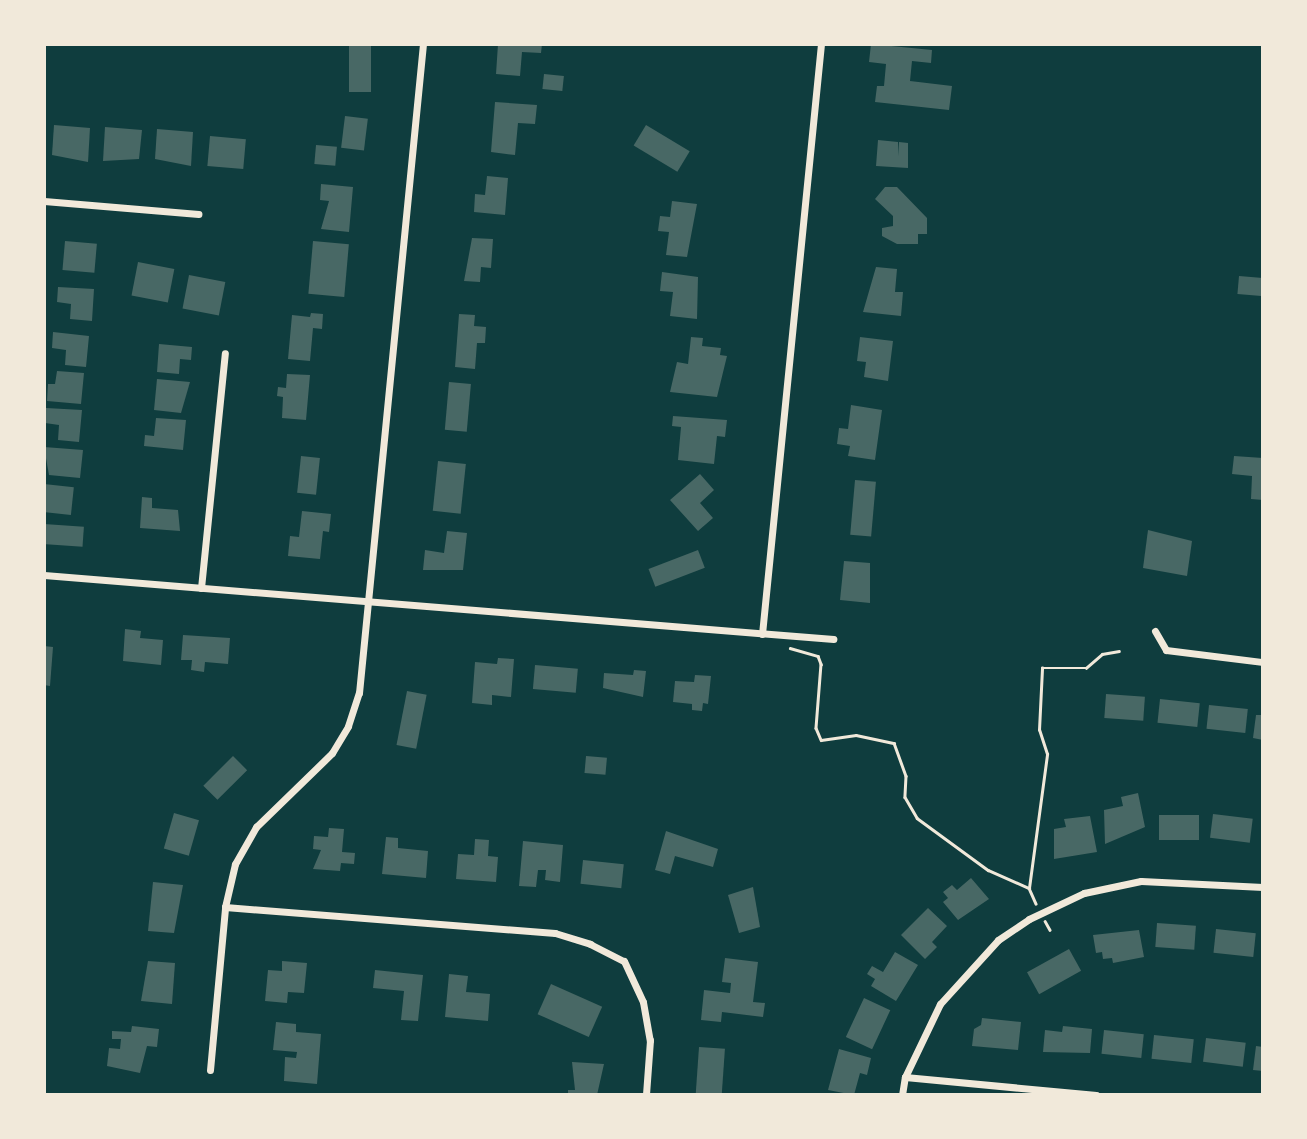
<!DOCTYPE html>
<style>
body{margin:0}
#map{position:relative;width:1307px;height:1139px;overflow:hidden;background:#0f3d3e;font-family:Commissioner,sans-serif}
div>[style]{position:absolute}
.building>*{inset:0;background:#486865;transform-origin:0 0}
.path>*{height:2.5px;margin:-1.25px;padding:0 1.25px;transform-origin:1.25px;border-radius:1.25px;background:#f1e9da}
.minor>*{height:7px;margin:-3.5px;padding:0 3.5px;transform-origin:3.5px;border-radius:3.5px;background:#f1e9da}
span{translate:-50% -50%;white-space:nowrap;text-align:center;line-height:1.15;-webkit-text-stroke:6px #f1e9da;paint-order:stroke}
.frame{position:absolute;inset:0;border:46px solid #f1e9da;pointer-events:none}
</style>
<div id="map">
<div class="building">
<div style="left:349px;top:44px;width:22px;height:48px"></div>
<div style="clip-path:polygon(498px 44px,542px 44px,541px 53px,522px 52px,520px 76px,496px 74px)"></div>
<div style="clip-path:polygon(871px 44px,932px 50px,931px 63px,912px 61px,910px 81px,952px 86px,949px 110px,875px 102px,877px 86px,884px 86px,886px 64px,869px 62px)"></div>
<div style="left:544px;top:74px;width:20px;height:15px;rotate:6deg"></div>
<div style="clip-path:polygon(495px 102px,537px 105px,535px 124px,518px 123px,515px 155px,491px 152px)"></div>
<div style="left:345px;top:116px;width:23px;height:32px;rotate:7deg"></div>
<div style="clip-path:polygon(54px 125px,90px 128px,88px 162px,52px 155px)"></div>
<div style="left:646px;top:125px;width:51px;height:24px;rotate:31deg"></div>
<div style="clip-path:polygon(105px 127px,142px 130px,139px 159px,103px 161px)"></div>
<div style="clip-path:polygon(157px 129px,193px 132px,191px 166px,155px 159px)"></div>
<div style="left:210px;top:136px;width:36px;height:30px;rotate:5deg"></div>
<div style="clip-path:polygon(878px 140px,898px 142px,898px 156px,899px 142px,908px 143px,908px 168px,876px 166px)"></div>
<div style="left:316px;top:145px;width:21px;height:19px;rotate:5deg"></div>
<div style="clip-path:polygon(487px 176px,508px 178px,505px 215px,474px 212px,475px 194px,485px 195px)"></div>
<div style="clip-path:polygon(321px 184px,353px 187px,349px 232px,321px 229px,329px 201px,320px 200px)"></div>
<div style="clip-path:polygon(885px 187px,897px 187px,927px 218px,927px 234px,918px 234px,918px 244px,897px 244px,882px 236px,882px 228px,893px 226px,893px 216px,875px 199px)"></div>
<div style="clip-path:polygon(672px 201px,697px 204px,687px 257px,666px 255px,669px 232px,658px 231px,660px 216px,670px 217px)"></div>
<div style="clip-path:polygon(472px 238px,493px 239px,491px 268px,481px 267px,480px 282px,464px 281px)"></div>
<div style="left:65px;top:241px;width:32px;height:29px;rotate:5deg"></div>
<div style="left:313px;top:241px;width:36px;height:53px;rotate:5deg"></div>
<div style="left:138px;top:262px;width:37px;height:34px;rotate:11deg"></div>
<div style="clip-path:polygon(876px 267px,897px 269px,895px 292px,903px 292px,901px 316px,863px 312px)"></div>
<div style="clip-path:polygon(662px 272px,698px 277px,697px 319px,670px 316px,673px 292px,660px 291px)"></div>
<div style="left:189px;top:275px;width:37px;height:34px;rotate:11deg"></div>
<div style="left:1239px;top:276px;width:24px;height:18px;rotate:5deg"></div>
<div style="clip-path:polygon(58px 287px,94px 289px,92px 321px,70px 319px,71px 304px,57px 302px)"></div>
<div style="clip-path:polygon(311px 313px,323px 314px,322px 329px,313px 328px,310px 361px,288px 359px,292px 315px,310px 317px)"></div>
<div style="clip-path:polygon(459px 314px,475px 315px,474px 326px,486px 327px,485px 343px,477px 343px,475px 369px,455px 367px)"></div>
<div style="clip-path:polygon(53px 332px,89px 336px,86px 367px,65px 365px,66px 350px,52px 348px)"></div>
<div style="clip-path:polygon(691px 337px,703px 338px,702px 346px,721px 348px,720px 355px,727px 356px,717px 397px,670px 392px,677px 362px,688px 364px)"></div>
<div style="clip-path:polygon(860px 337px,893px 341px,888px 381px,864px 377px,866px 362px,857px 361px)"></div>
<div style="clip-path:polygon(159px 344px,192px 347px,191px 360px,180px 359px,179px 374px,157px 372px)"></div>
<div style="clip-path:polygon(57px 371px,84px 373px,81px 404px,47px 401px,48px 384px,55px 384px)"></div>
<div style="clip-path:polygon(287px 374px,310px 375px,306px 420px,282px 418px,283px 397px,277px 396px,278px 387px,286px 388px)"></div>
<div style="clip-path:polygon(157px 379px,190px 382px,181px 413px,154px 410px)"></div>
<div style="left:449px;top:382px;width:22px;height:48px;rotate:5deg"></div>
<div style="clip-path:polygon(851px 405px,882px 410px,875px 460px,848px 456px,850px 446px,837px 444px,839px 428px,848px 429px)"></div>
<div style="clip-path:polygon(46px 408px,82px 410px,79px 442px,58px 440px,59px 425px,45px 423px)"></div>
<div style="clip-path:polygon(673px 416px,727px 420px,725px 437px,717px 436px,714px 464px,678px 460px,681px 427px,672px 426px)"></div>
<div style="clip-path:polygon(156px 418px,186px 420px,183px 450px,144px 446px,145px 435px,154px 436px)"></div>
<div style="clip-path:polygon(44px 447px,83px 450px,80px 478px,49px 475px)"></div>
<div style="left:301px;top:456px;width:19px;height:37px;rotate:6deg"></div>
<div style="clip-path:polygon(1234px 456px,1263px 458px,1263px 500px,1251px 499px,1252px 476px,1232px 474px)"></div>
<div style="left:438px;top:461px;width:28px;height:50px;rotate:6deg"></div>
<div style="clip-path:polygon(700px 474px,714px 490px,700px 503px,713px 518px,698px 531px,670px 500px)"></div>
<div style="left:855px;top:480px;width:21px;height:55px;rotate:5deg"></div>
<div style="left:44px;top:484px;width:30px;height:28px;rotate:6deg"></div>
<div style="clip-path:polygon(142px 497px,152px 498px,152px 508px,178px 510px,180px 531px,140px 528px)"></div>
<div style="clip-path:polygon(302px 511px,331px 514px,329px 532px,323px 531px,320px 559px,288px 556px,290px 536px,299px 537px)"></div>
<div style="left:44px;top:524px;width:40px;height:20px;rotate:4deg"></div>
<div style="clip-path:polygon(1148px 530px,1192px 541px,1187px 576px,1143px 568px)"></div>
<div style="clip-path:polygon(447px 531px,467px 533px,463px 570px,423px 570px,425px 550px,444px 553px)"></div>
<div style="left:698px;top:550px;width:19px;height:53px;rotate:69deg"></div>
<div style="clip-path:polygon(844px 561px,870px 563px,870px 603px,840px 600px)"></div>
<div style="clip-path:polygon(125px 629px,141px 631px,140px 638px,163px 640px,161px 665px,123px 661px)"></div>
<div style="clip-path:polygon(183px 635px,230px 638px,228px 664px,205px 662px,204px 672px,191px 670px,192px 660px,181px 660px)"></div>
<div style="clip-path:polygon(44px 646px,53px 647px,50px 686px,44px 685px)"></div>
<div style="clip-path:polygon(498px 658px,514px 659px,511px 697px,492px 695px,492px 705px,472px 703px,475px 662px,497px 664px)"></div>
<div style="left:535px;top:665px;width:43px;height:24px;rotate:5deg"></div>
<div style="clip-path:polygon(634px 670px,646px 671px,643px 697px,603px 688px,604px 673px,633px 675px)"></div>
<div style="clip-path:polygon(695px 675px,711px 676px,708px 704px,703px 703px,702px 711px,692px 710px,692px 704px,673px 702px,675px 681px,694px 682px)"></div>
<div style="left:407px;top:691px;width:20px;height:55px;rotate:11deg"></div>
<div style="left:1106px;top:694px;width:39px;height:24px;rotate:4deg"></div>
<div style="left:1160px;top:699px;width:40px;height:24px;rotate:6deg"></div>
<div style="left:1209px;top:705px;width:39px;height:24px;rotate:6deg"></div>
<div style="clip-path:polygon(1256px 715px,1263px 715px,1263px 740px,1253px 738px)"></div>
<div style="left:233px;top:756px;width:20px;height:42px;rotate:45deg"></div>
<div style="left:586px;top:756px;width:21px;height:17px;rotate:5deg"></div>
<div style="clip-path:polygon(1138px 793px,1145px 827px,1105px 844px,1104px 810px,1123px 806px,1121px 797px)"></div>
<div style="left:174px;top:813px;width:26px;height:37px;rotate:16deg"></div>
<div style="left:1213px;top:814px;width:40px;height:24px;rotate:7deg"></div>
<div style="left:1159px;top:815px;width:40px;height:25px"></div>
<div style="clip-path:polygon(1090px 816px,1097px 852px,1054px 859px,1054px 829px,1066px 827px,1064px 819px)"></div>
<div style="clip-path:polygon(329px 828px,344px 829px,342px 852px,355px 853px,354px 864px,341px 863px,340px 871px,313px 869px,321px 850px,313px 849px,314px 836px,328px 837px)"></div>
<div style="clip-path:polygon(666px 831px,718px 849px,713px 867px,675px 856px,670px 874px,655px 870px)"></div>
<div style="clip-path:polygon(386px 837px,398px 838px,398px 848px,428px 851px,426px 878px,382px 874px)"></div>
<div style="clip-path:polygon(475px 839px,489px 840px,488px 856px,498px 857px,496px 882px,456px 879px,458px 854px,474px 855px)"></div>
<div style="clip-path:polygon(523px 841px,563px 845px,560px 882px,545px 880px,546px 870px,538px 870px,536px 887px,519px 886px)"></div>
<div style="left:583px;top:860px;width:41px;height:24px;rotate:6deg"></div>
<div style="clip-path:polygon(971px 878px,989px 899px,958px 920px,943px 902px,948px 898px,943px 892px,952px 885px,957px 890px)"></div>
<div style="clip-path:polygon(153px 882px,183px 885px,174px 933px,148px 931px)"></div>
<div style="clip-path:polygon(753px 887px,760px 927px,739px 933px,728px 895px)"></div>
<div style="clip-path:polygon(928px 908px,947px 926px,932px 942px,937px 947px,925px 959px,901px 935px)"></div>
<div style="left:1157px;top:923px;width:39px;height:24px;rotate:4deg"></div>
<div style="left:1216px;top:929px;width:40px;height:24px;rotate:6deg"></div>
<div style="clip-path:polygon(1139px 930px,1144px 957px,1113px 963px,1112px 958px,1103px 959px,1102px 952px,1096px 953px,1093px 935px)"></div>
<div style="left:1069px;top:949px;width:25px;height:48px;rotate:61deg"></div>
<div style="clip-path:polygon(895px 952px,918px 965px,896px 1001px,871px 986px,875px 979px,867px 974px,872px 966px,883px 972px)"></div>
<div style="clip-path:polygon(725px 958px,758px 962px,753px 1002px,765px 1003px,763px 1017px,722px 1012px,721px 1022px,701px 1020px,704px 990px,730px 993px,731px 983px,722px 982px)"></div>
<div style="clip-path:polygon(148px 961px,175px 963px,172px 1004px,141px 1001px)"></div>
<div style="clip-path:polygon(282px 961px,307px 963px,304px 993px,288px 992px,287px 1003px,265px 1001px,268px 970px,282px 971px)"></div>
<div style="clip-path:polygon(375px 970px,423px 975px,418px 1021px,401px 1020px,404px 991px,373px 988px)"></div>
<div style="clip-path:polygon(449px 974px,468px 976px,466px 992px,490px 994px,488px 1021px,445px 1017px)"></div>
<div style="left:551px;top:984px;width:56px;height:33px;rotate:24deg"></div>
<div style="left:864px;top:998px;width:29px;height:43px;rotate:25deg"></div>
<div style="clip-path:polygon(982px 1018px,1021px 1022px,1018px 1050px,972px 1046px,974px 1029px,981px 1025px)"></div>
<div style="clip-path:polygon(276px 1022px,296px 1024px,296px 1032px,321px 1034px,317px 1084px,284px 1081px,285px 1057px,296px 1058px,297px 1052px,273px 1050px)"></div>
<div style="clip-path:polygon(132px 1026px,159px 1029px,157px 1047px,147px 1046px,140px 1073px,107px 1066px,109px 1048px,120px 1049px,121px 1039px,112px 1039px,112px 1031px,131px 1032px)"></div>
<div style="clip-path:polygon(1063px 1026px,1092px 1029px,1090px 1053px,1043px 1052px,1045px 1030px,1062px 1032px)"></div>
<div style="left:1104px;top:1030px;width:40px;height:24px;rotate:6deg"></div>
<div style="left:1154px;top:1035px;width:40px;height:24px;rotate:6deg"></div>
<div style="left:1206px;top:1038px;width:40px;height:24px;rotate:7deg"></div>
<div style="clip-path:polygon(1256px 1046px,1263px 1047px,1263px 1071px,1253px 1070px)"></div>
<div style="left:699px;top:1047px;width:26px;height:47px;rotate:4deg"></div>
<div style="clip-path:polygon(839px 1049px,871px 1058px,867px 1075px,860px 1073px,854px 1095px,828px 1090px)"></div>
<div style="clip-path:polygon(572px 1062px,604px 1064px,597px 1095px,568px 1095px,568px 1090px,575px 1090px)"></div>
</div>
<div class="path">
<div style="left:790px;top:648px;width:29px;rotate:16deg"></div>
<div style="left:818px;top:656px;width:9px;rotate:69deg"></div>
<div style="left:821px;top:664px;width:64px;rotate:94.5deg"></div>
<div style="left:816px;top:728px;width:13px;rotate:67deg"></div>
<div style="left:821px;top:740px;width:35px;rotate:-8deg"></div>
<div style="left:856px;top:735px;width:39px;rotate:12deg"></div>
<div style="left:894px;top:743px;width:35px;rotate:70deg"></div>
<div style="left:906px;top:776px;width:21px;rotate:93deg"></div>
<div style="left:905px;top:797px;width:24px;rotate:60deg"></div>
<div style="left:917px;top:818px;width:88px;rotate:36.2deg"></div>
<div style="left:988px;top:870px;width:45px;rotate:23.7deg"></div>
<div style="left:1029px;top:888px;width:135px;rotate:-82.3deg"></div>
<div style="left:1047px;top:754px;width:25px;rotate:-108deg"></div>
<div style="left:1039px;top:730px;width:62px;rotate:-87.2deg"></div>
<div style="left:1042px;top:668px;width:44px"></div>
<div style="left:1086px;top:668px;width:21px;rotate:-41deg"></div>
<div style="left:1102px;top:654px;width:17px;rotate:-10deg"></div>
<div style="left:1029px;top:888px;width:17px;rotate:66deg"></div>
<div style="left:1045px;top:921px;width:10px;rotate:61deg"></div>
</div>
<div class="minor">
<div style="left:44px;top:201px;width:155px;rotate:4.8deg"></div>
<div style="left:44px;top:575px;width:792px;rotate:4.64deg"></div>
<div style="left:201px;top:588px;width:236px;rotate:-84.2deg"></div>
<div style="left:1155px;top:631px;width:22px;rotate:60deg"></div>
<div style="left:1166px;top:650px;width:98px;rotate:7.1deg"></div>
<div style="left:762px;top:634px;width:593px;rotate:-84.29deg"></div>
<div style="left:225px;top:907px;width:331px;rotate:4.5deg"></div>
<div style="left:555px;top:933px;width:37px;rotate:17deg"></div>
<div style="left:590px;top:944px;width:38px;rotate:27deg"></div>
<div style="left:624px;top:961px;width:45px;rotate:65.1deg"></div>
<div style="left:643px;top:1002px;width:39px;rotate:80deg"></div>
<div style="left:650px;top:1040px;width:55px;rotate:94.2deg"></div>
<div style="left:210px;top:1070px;width:164px;rotate:-84.7deg"></div>
<div style="left:225px;top:907px;width:44px;rotate:-76.9deg"></div>
<div style="left:235px;top:864px;width:43px;rotate:-60.4deg"></div>
<div style="left:256px;top:827px;width:106px;rotate:-44.2deg"></div>
<div style="left:332px;top:753px;width:31px;rotate:-59deg"></div>
<div style="left:348px;top:726px;width:35px;rotate:-72deg"></div>
<div style="left:359px;top:693px;width:652px;rotate:-84.37deg"></div>
<div style="left:905px;top:1077px;width:192px;rotate:5.4deg"></div>
<div style="left:902px;top:1095px;width:18px;rotate:-81deg"></div>
<div style="left:905px;top:1077px;width:81px;rotate:-64.4deg"></div>
<div style="left:940px;top:1004px;width:86px;rotate:-47.8deg"></div>
<div style="left:998px;top:940px;width:37px;rotate:-34deg"></div>
<div style="left:1029px;top:919px;width:61px;rotate:-25.3deg"></div>
<div style="left:1084px;top:893px;width:58px;rotate:-11.9deg"></div>
<div style="left:1141px;top:881px;width:122px;rotate:2.8deg"></div>
</div>
<div class="frame"></div>
</div>
